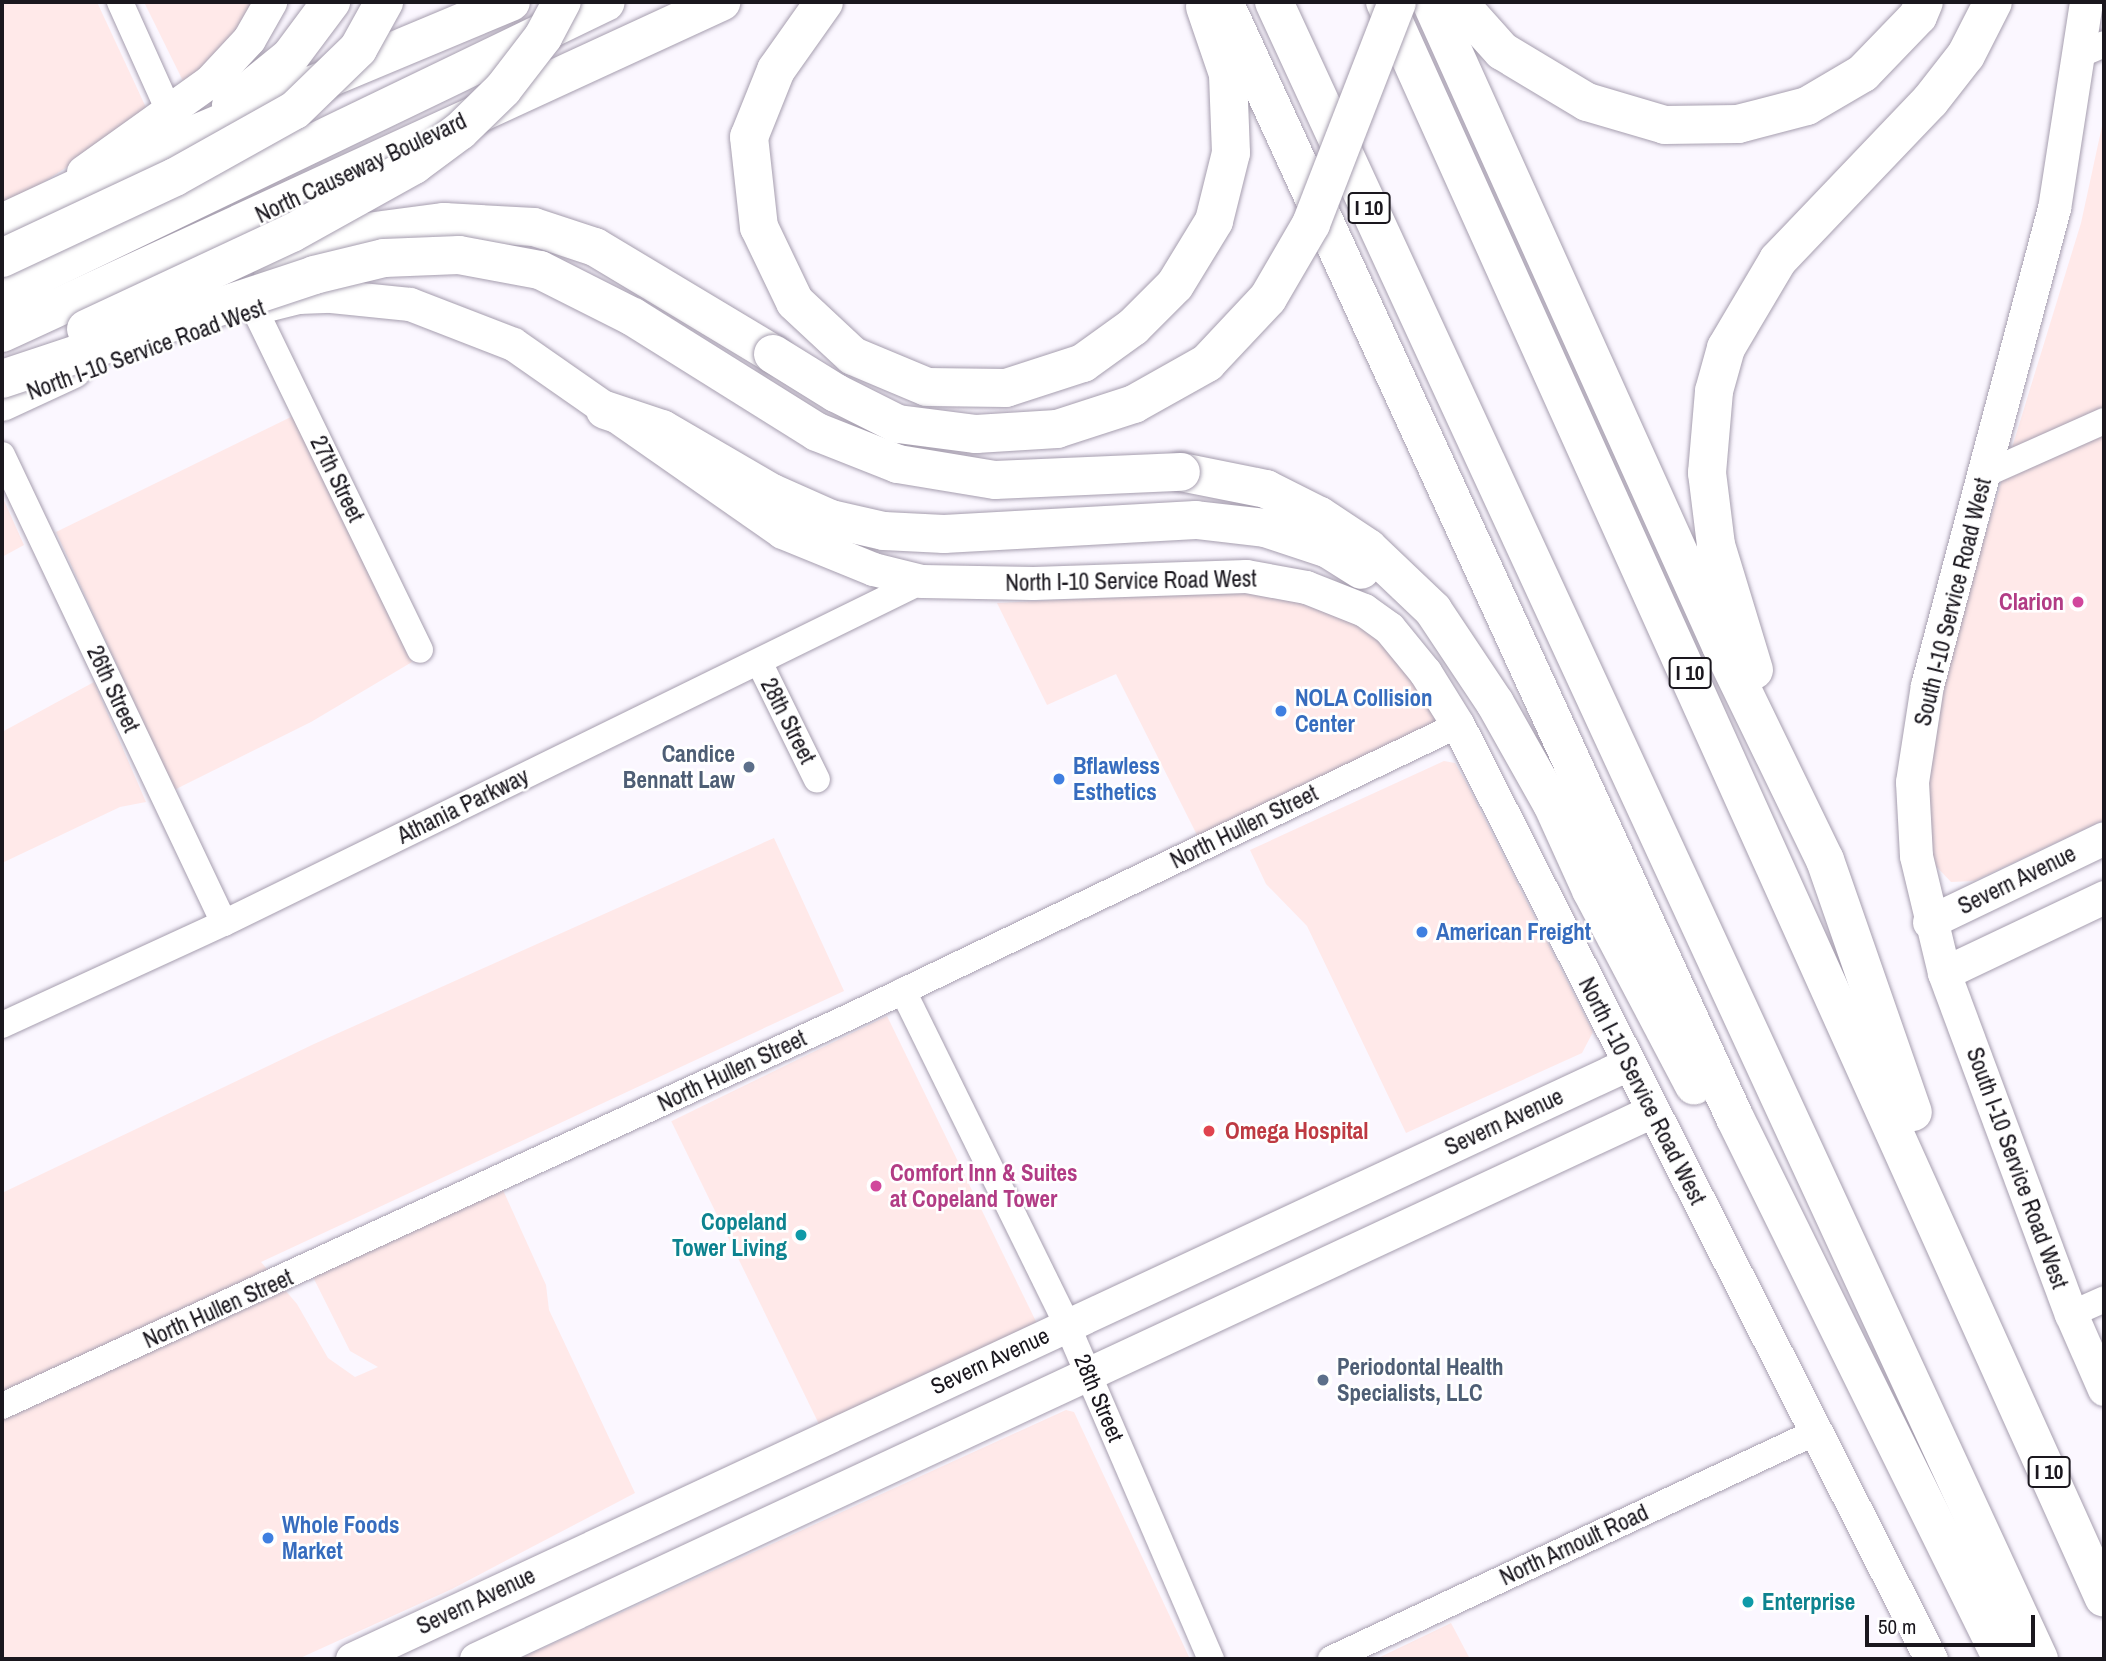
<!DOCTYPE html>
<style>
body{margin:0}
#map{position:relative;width:2106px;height:1661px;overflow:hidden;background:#fbf7ff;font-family:"Archivo Narrow",sans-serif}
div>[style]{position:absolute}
.commercial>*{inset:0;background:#ffe9e9;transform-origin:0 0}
.roads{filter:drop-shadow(0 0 2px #a69eaf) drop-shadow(0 0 2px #a69eaf)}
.minor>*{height:26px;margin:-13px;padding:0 13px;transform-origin:13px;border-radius:13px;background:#fff}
.tertiary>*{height:33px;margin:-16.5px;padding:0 16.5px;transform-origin:16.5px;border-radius:16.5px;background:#fff}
.trunk>*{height:38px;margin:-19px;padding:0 19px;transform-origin:19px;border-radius:19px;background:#fff}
.motorway>*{height:38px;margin:-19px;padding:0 19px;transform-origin:19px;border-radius:19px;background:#fff}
.bridges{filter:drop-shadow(0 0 2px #a69eaf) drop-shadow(0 0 2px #a69eaf)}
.motorway-bridge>*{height:38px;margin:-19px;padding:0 19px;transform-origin:19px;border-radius:19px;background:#fff}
.dots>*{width:19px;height:19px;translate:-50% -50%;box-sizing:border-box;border:4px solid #fff;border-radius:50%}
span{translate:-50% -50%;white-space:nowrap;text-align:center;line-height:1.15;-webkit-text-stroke:5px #fff;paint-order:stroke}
.shield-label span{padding:2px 5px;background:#fff;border:2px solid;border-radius:5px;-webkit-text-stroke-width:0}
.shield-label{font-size:21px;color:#1a171e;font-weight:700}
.street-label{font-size:23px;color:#1a171e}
.hotel-label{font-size:23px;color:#b23c85;font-weight:700}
.right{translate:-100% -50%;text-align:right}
.left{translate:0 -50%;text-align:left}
.shop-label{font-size:23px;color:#366cbe;font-weight:700}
.service-label{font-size:23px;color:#4e5e75;font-weight:700}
.health-label{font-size:23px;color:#be3a42;font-weight:700}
.culture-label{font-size:23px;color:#0d838f;font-weight:700}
.frame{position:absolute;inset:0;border:4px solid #1a171e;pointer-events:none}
.scale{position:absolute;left:1865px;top:1615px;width:170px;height:32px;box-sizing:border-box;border:4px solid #1a171e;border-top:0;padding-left:9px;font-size:21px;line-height:24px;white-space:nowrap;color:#1a171e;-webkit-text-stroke:5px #fff;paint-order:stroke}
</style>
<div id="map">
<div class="commercial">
<div style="clip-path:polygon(2px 2px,97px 2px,149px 114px,2px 209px)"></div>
<div style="clip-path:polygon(144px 2px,258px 2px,218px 59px,183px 81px)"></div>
<div style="clip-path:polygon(2104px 117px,2104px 820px,1974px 881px,1951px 882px,1934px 864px,1925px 818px,1937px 722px,1956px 630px,2081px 223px)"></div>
<div style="clip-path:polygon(293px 416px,412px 662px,311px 722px,174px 790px,56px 532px)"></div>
<div style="clip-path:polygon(2px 496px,24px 545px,2px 557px)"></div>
<div style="clip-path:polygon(1245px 591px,1286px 596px,1357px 624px,1388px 645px,1439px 716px,1434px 723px,1198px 837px,1116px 674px,1047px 705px,997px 603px)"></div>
<div style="clip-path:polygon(94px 682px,146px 802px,120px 807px,2px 863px,2px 732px)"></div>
<div style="clip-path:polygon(1444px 761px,1455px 763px,1467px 784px,1593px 1032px,1582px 1053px,1406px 1133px,1307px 926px,1266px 884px,1250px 850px)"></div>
<div style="clip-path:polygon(774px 838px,844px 991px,261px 1262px,297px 1304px,328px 1358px,355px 1377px,378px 1367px,350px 1351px,313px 1277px,503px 1190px,546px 1285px,549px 1310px,635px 1493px,452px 1589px,298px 1659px,2px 1659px,2px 1193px,314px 1044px)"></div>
<div style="left:887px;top:1016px;width:341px;height:240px;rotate:64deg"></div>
<div style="clip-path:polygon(1066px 1410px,1074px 1412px,1190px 1659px,519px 1659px)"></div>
<div style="clip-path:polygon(1451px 1623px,1470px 1659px,1376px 1659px)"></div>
</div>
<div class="roads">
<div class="minor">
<div style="left:120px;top:2px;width:122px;rotate:65.8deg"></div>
<div style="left:2081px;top:54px;width:25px;rotate:-23deg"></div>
<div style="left:254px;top:308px;width:380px;rotate:64.1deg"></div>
<div style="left:2px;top:455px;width:518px;rotate:64.62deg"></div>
<div style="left:1985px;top:474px;width:130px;rotate:-24deg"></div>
<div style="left:759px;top:662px;width:131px;rotate:63.8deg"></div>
<div style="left:903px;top:991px;width:372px;rotate:63.8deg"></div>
<div style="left:1067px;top:1325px;width:364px;rotate:66.7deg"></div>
<div style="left:2px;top:1025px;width:244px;rotate:-24.7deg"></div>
<div style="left:224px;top:923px;width:777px;rotate:-26.1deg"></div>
<div style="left:2071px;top:1314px;width:36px;rotate:-24deg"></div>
<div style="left:2px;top:1406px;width:932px;rotate:-24.67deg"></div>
<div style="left:849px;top:1017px;width:675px;rotate:-25.62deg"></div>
<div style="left:1331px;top:1659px;width:538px;rotate:-25.09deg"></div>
</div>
<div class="tertiary">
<div style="left:2086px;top:2px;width:208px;rotate:98.8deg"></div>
<div style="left:2054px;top:208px;width:494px;rotate:104.9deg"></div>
<div style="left:1927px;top:685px;width:98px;rotate:98.8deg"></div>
<div style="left:1912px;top:782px;width:74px;rotate:86.9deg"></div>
<div style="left:1916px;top:856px;width:120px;rotate:76.5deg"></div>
<div style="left:1944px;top:973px;width:364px;rotate:69.6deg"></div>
<div style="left:2071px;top:1314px;width:82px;rotate:66.3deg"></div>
<div style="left:83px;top:172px;width:156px;rotate:-35.6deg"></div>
<div style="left:210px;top:81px;width:57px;rotate:-47.1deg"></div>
<div style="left:249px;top:39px;width:43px;rotate:-60.4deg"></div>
<div style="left:266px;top:305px;width:33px;rotate:-14deg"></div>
<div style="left:298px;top:297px;width:33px;rotate:-2deg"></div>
<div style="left:331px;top:296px;width:79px;rotate:5.8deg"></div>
<div style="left:410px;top:304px;width:110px;rotate:21.2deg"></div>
<div style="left:513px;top:344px;width:328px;rotate:34.9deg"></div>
<div style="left:782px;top:532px;width:98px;rotate:22.1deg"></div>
<div style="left:873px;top:569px;width:50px;rotate:13.8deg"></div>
<div style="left:922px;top:581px;width:111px;rotate:1deg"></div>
<div style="left:1033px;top:583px;width:213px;rotate:-1.9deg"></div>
<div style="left:1246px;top:576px;width:61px;rotate:10.4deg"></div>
<div style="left:1306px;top:587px;width:62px;rotate:21.6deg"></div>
<div style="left:1364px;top:610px;width:31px;rotate:36deg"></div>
<div style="left:1389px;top:628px;width:57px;rotate:50.7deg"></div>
<div style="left:1425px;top:672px;width:62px;rotate:58.1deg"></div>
<div style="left:1458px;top:725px;width:1047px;rotate:63.14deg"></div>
<div style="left:1929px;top:922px;width:194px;rotate:-25.6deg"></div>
<div style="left:1944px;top:973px;width:177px;rotate:-25.4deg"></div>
<div style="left:352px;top:1659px;width:1408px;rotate:-25deg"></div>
<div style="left:476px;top:1659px;width:1297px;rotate:-24.98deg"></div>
</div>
<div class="trunk">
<div style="left:2px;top:293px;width:670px;rotate:-25.72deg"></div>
<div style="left:2px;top:333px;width:792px;rotate:-24.72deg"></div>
</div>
<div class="motorway">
<div style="left:824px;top:2px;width:83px;rotate:125.2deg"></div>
<div style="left:776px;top:70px;width:72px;rotate:111.9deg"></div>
<div style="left:749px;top:137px;width:91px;rotate:83.7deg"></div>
<div style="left:759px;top:227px;width:83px;rotate:64.4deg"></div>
<div style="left:795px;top:302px;width:79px;rotate:43deg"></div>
<div style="left:853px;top:356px;width:80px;rotate:22.7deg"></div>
<div style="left:927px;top:387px;width:79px;rotate:0.7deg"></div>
<div style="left:1006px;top:388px;width:81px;rotate:-18deg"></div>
<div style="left:1083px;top:363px;width:62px;rotate:-35.8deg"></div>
<div style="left:1133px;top:327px;width:59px;rotate:-45deg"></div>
<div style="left:1175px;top:285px;width:75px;rotate:-58.6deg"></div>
<div style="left:1214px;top:221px;width:70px;rotate:-76deg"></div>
<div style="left:1231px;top:153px;width:79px;rotate:-92.2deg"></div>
<div style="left:1228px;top:74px;width:71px;rotate:-108.9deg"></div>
<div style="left:1224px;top:2px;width:1227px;rotate:65.4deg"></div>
<div style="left:1735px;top:1118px;width:603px;rotate:63.73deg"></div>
<div style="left:1274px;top:2px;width:1825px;rotate:65.22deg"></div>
<div style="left:1385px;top:2px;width:1750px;rotate:65.75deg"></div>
<div style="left:1431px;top:2px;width:706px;rotate:65.76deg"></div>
<div style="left:1721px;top:646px;width:238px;rotate:64.1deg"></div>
<div style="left:1825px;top:860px;width:267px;rotate:70.8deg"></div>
<div style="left:1458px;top:2px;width:66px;rotate:48.1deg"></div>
<div style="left:1502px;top:51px;width:99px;rotate:31deg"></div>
<div style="left:1587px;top:102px;width:81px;rotate:16.4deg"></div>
<div style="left:1665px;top:125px;width:73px;rotate:-0.8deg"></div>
<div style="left:1738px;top:124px;width:71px;rotate:-14.6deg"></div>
<div style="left:1807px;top:106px;width:65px;rotate:-30.5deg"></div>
<div style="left:1863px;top:73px;width:79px;rotate:-46deg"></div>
<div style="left:1918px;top:16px;width:15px;rotate:-67deg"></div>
<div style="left:231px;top:105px;width:76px;rotate:-39.1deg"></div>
<div style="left:290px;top:57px;width:69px;rotate:-53.3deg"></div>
<div style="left:2px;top:223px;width:192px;rotate:-25deg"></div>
<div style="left:176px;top:142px;width:363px;rotate:-22.7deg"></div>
<div style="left:273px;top:276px;width:104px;rotate:-25.1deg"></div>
<div style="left:367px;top:232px;width:78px;rotate:-7.4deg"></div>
<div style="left:444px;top:222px;width:90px;rotate:3.2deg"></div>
<div style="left:534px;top:227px;width:64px;rotate:18.2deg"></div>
<div style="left:595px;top:247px;width:208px;rotate:31deg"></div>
<div style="left:2px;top:402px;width:78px;rotate:-24.9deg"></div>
<div style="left:605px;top:410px;width:60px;rotate:18.4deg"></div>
<div style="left:662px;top:429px;width:127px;rotate:30.2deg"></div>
<div style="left:772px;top:493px;width:64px;rotate:23.8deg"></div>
<div style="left:831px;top:519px;width:54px;rotate:12.8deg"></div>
<div style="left:884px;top:531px;width:60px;rotate:2.9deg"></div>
<div style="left:944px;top:534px;width:252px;rotate:-3.2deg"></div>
<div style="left:1196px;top:520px;width:69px;rotate:6.6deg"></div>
<div style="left:1265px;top:528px;width:66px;rotate:18.4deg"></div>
<div style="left:1328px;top:549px;width:39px;rotate:32deg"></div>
<div style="left:1181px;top:472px;width:87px;rotate:11.3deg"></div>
<div style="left:1266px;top:489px;width:60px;rotate:26.6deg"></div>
<div style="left:1320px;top:516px;width:58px;rotate:33.7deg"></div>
<div style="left:1368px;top:548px;width:90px;rotate:43.6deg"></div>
<div style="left:1433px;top:610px;width:112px;rotate:56.3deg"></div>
<div style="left:1495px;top:703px;width:116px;rotate:60.6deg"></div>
<div style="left:1552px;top:804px;width:94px;rotate:65.6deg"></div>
<div style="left:1591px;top:890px;width:221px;rotate:62.2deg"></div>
<div style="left:1754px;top:670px;width:131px;rotate:-106.9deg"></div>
<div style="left:1716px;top:545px;width:73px;rotate:-97.1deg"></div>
<div style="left:1707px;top:473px;width:82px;rotate:-85.1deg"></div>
<div style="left:1714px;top:391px;width:45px;rotate:-74.4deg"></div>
<div style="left:1726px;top:348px;width:102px;rotate:-59.4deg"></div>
<div style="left:1778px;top:260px;width:220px;rotate:-46.3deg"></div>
<div style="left:1930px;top:101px;width:58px;rotate:-52deg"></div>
<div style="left:1966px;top:55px;width:59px;rotate:-63deg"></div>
</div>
</div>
<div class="bridges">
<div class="motorway-bridge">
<div style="left:2px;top:258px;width:191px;rotate:-25.1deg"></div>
<div style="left:175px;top:177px;width:137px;rotate:-29.2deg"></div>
<div style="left:295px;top:110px;width:88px;rotate:-44.1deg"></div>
<div style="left:358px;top:49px;width:54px;rotate:-61deg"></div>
<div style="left:86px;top:329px;width:227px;rotate:-25deg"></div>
<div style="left:292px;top:233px;width:140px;rotate:-29.1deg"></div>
<div style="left:414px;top:165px;width:57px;rotate:-36.5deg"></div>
<div style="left:460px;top:131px;width:60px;rotate:-44.3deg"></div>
<div style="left:503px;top:89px;width:66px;rotate:-52.4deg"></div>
<div style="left:543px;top:37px;width:40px;rotate:-62deg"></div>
<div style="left:773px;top:354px;width:74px;rotate:31.8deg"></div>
<div style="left:836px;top:393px;width:69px;rotate:26.6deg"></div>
<div style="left:898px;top:424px;width:79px;rotate:7.3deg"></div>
<div style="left:976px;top:434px;width:81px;rotate:-3.5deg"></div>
<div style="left:1057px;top:429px;width:81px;rotate:-18deg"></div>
<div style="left:1134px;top:404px;width:84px;rotate:-29.3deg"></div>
<div style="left:1207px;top:363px;width:89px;rotate:-46.8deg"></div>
<div style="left:1268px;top:298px;width:86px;rotate:-59.8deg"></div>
<div style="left:1311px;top:224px;width:238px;rotate:-68.8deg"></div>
<div style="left:2px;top:379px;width:329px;rotate:-18.4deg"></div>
<div style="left:314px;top:275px;width:72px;rotate:-13.7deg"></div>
<div style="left:384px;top:258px;width:75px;rotate:-2.3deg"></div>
<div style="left:459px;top:255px;width:82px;rotate:10.5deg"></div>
<div style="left:540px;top:270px;width:104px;rotate:26.8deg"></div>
<div style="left:633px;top:317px;width:217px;rotate:32deg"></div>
<div style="left:817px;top:432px;width:87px;rotate:21.6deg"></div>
<div style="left:898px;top:464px;width:98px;rotate:9.4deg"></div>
<div style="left:995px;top:480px;width:186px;rotate:-2.5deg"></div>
</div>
</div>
<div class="dots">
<div style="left:2078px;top:602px;background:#d1479c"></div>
<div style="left:1281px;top:711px;background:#3f7fe0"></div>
<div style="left:749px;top:767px;background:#5c6f8a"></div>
<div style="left:1059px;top:779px;background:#3f7fe0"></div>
<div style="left:1422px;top:932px;background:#3f7fe0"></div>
<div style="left:1209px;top:1131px;background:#e0444e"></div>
<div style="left:876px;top:1186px;background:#d1479c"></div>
<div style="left:801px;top:1235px;background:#0f9aa8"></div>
<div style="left:1323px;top:1380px;background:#5c6f8a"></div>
<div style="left:268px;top:1538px;background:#3f7fe0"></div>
<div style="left:1748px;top:1602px;background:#0f9aa8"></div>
</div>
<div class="shield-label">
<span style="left:1369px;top:208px">I 10</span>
<span style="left:1690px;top:673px">I 10</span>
<span style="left:2049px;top:1472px">I 10</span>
</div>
<div class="street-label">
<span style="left:361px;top:168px;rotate:-25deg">North Causeway Boulevard</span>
<span style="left:146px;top:350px;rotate:-20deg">North I-10 Service Road West</span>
<span style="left:337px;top:479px;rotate:64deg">27th Street</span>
<span style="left:1131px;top:581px;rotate:-1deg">North I-10 Service Road West</span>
<span style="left:1953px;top:602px;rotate:-76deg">South I-10 Service Road West</span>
<span style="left:113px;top:689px;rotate:65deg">26th Street</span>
<span style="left:788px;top:721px;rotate:63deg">28th Street</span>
<span style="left:463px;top:806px;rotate:-26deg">Athania Parkway</span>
<span style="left:1244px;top:827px;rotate:-26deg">North Hullen Street</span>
<span style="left:2017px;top:880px;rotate:-26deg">Severn Avenue</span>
<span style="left:732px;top:1071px;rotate:-25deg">North Hullen Street</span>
<span style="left:1642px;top:1091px;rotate:63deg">North I-10 Service Road West</span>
<span style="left:1504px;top:1122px;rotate:-25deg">Severn Avenue</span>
<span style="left:2017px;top:1168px;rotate:70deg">South I-10 Service Road West</span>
<span style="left:218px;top:1309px;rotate:-24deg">North Hullen Street</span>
<span style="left:990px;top:1361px;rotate:-25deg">Severn Avenue</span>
<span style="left:1099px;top:1398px;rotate:67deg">28th Street</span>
<span style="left:1574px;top:1545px;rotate:-25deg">North Arnoult Road</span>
<span style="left:476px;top:1601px;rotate:-25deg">Severn Avenue</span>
</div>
<div class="hotel-label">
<span class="right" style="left:2064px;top:602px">Clarion</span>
<span class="left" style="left:890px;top:1186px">Comfort Inn &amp; Suites<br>at Copeland Tower</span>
</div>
<div class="shop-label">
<span class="left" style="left:1295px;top:711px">NOLA Collision<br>Center</span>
<span class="left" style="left:1073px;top:779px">Bflawless<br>Esthetics</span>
<span class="left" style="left:1436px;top:932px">American Freight</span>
<span class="left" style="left:282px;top:1538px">Whole Foods<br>Market</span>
</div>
<div class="service-label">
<span class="right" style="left:735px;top:767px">Candice<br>Bennatt Law</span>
<span class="left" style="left:1337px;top:1380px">Periodontal Health<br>Specialists, LLC</span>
</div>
<div class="health-label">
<span class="left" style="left:1225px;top:1131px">Omega Hospital</span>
</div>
<div class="culture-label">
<span class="right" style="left:787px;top:1235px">Copeland<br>Tower Living</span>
<span class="left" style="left:1762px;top:1602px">Enterprise</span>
</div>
<div class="frame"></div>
<div class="scale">50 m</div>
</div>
